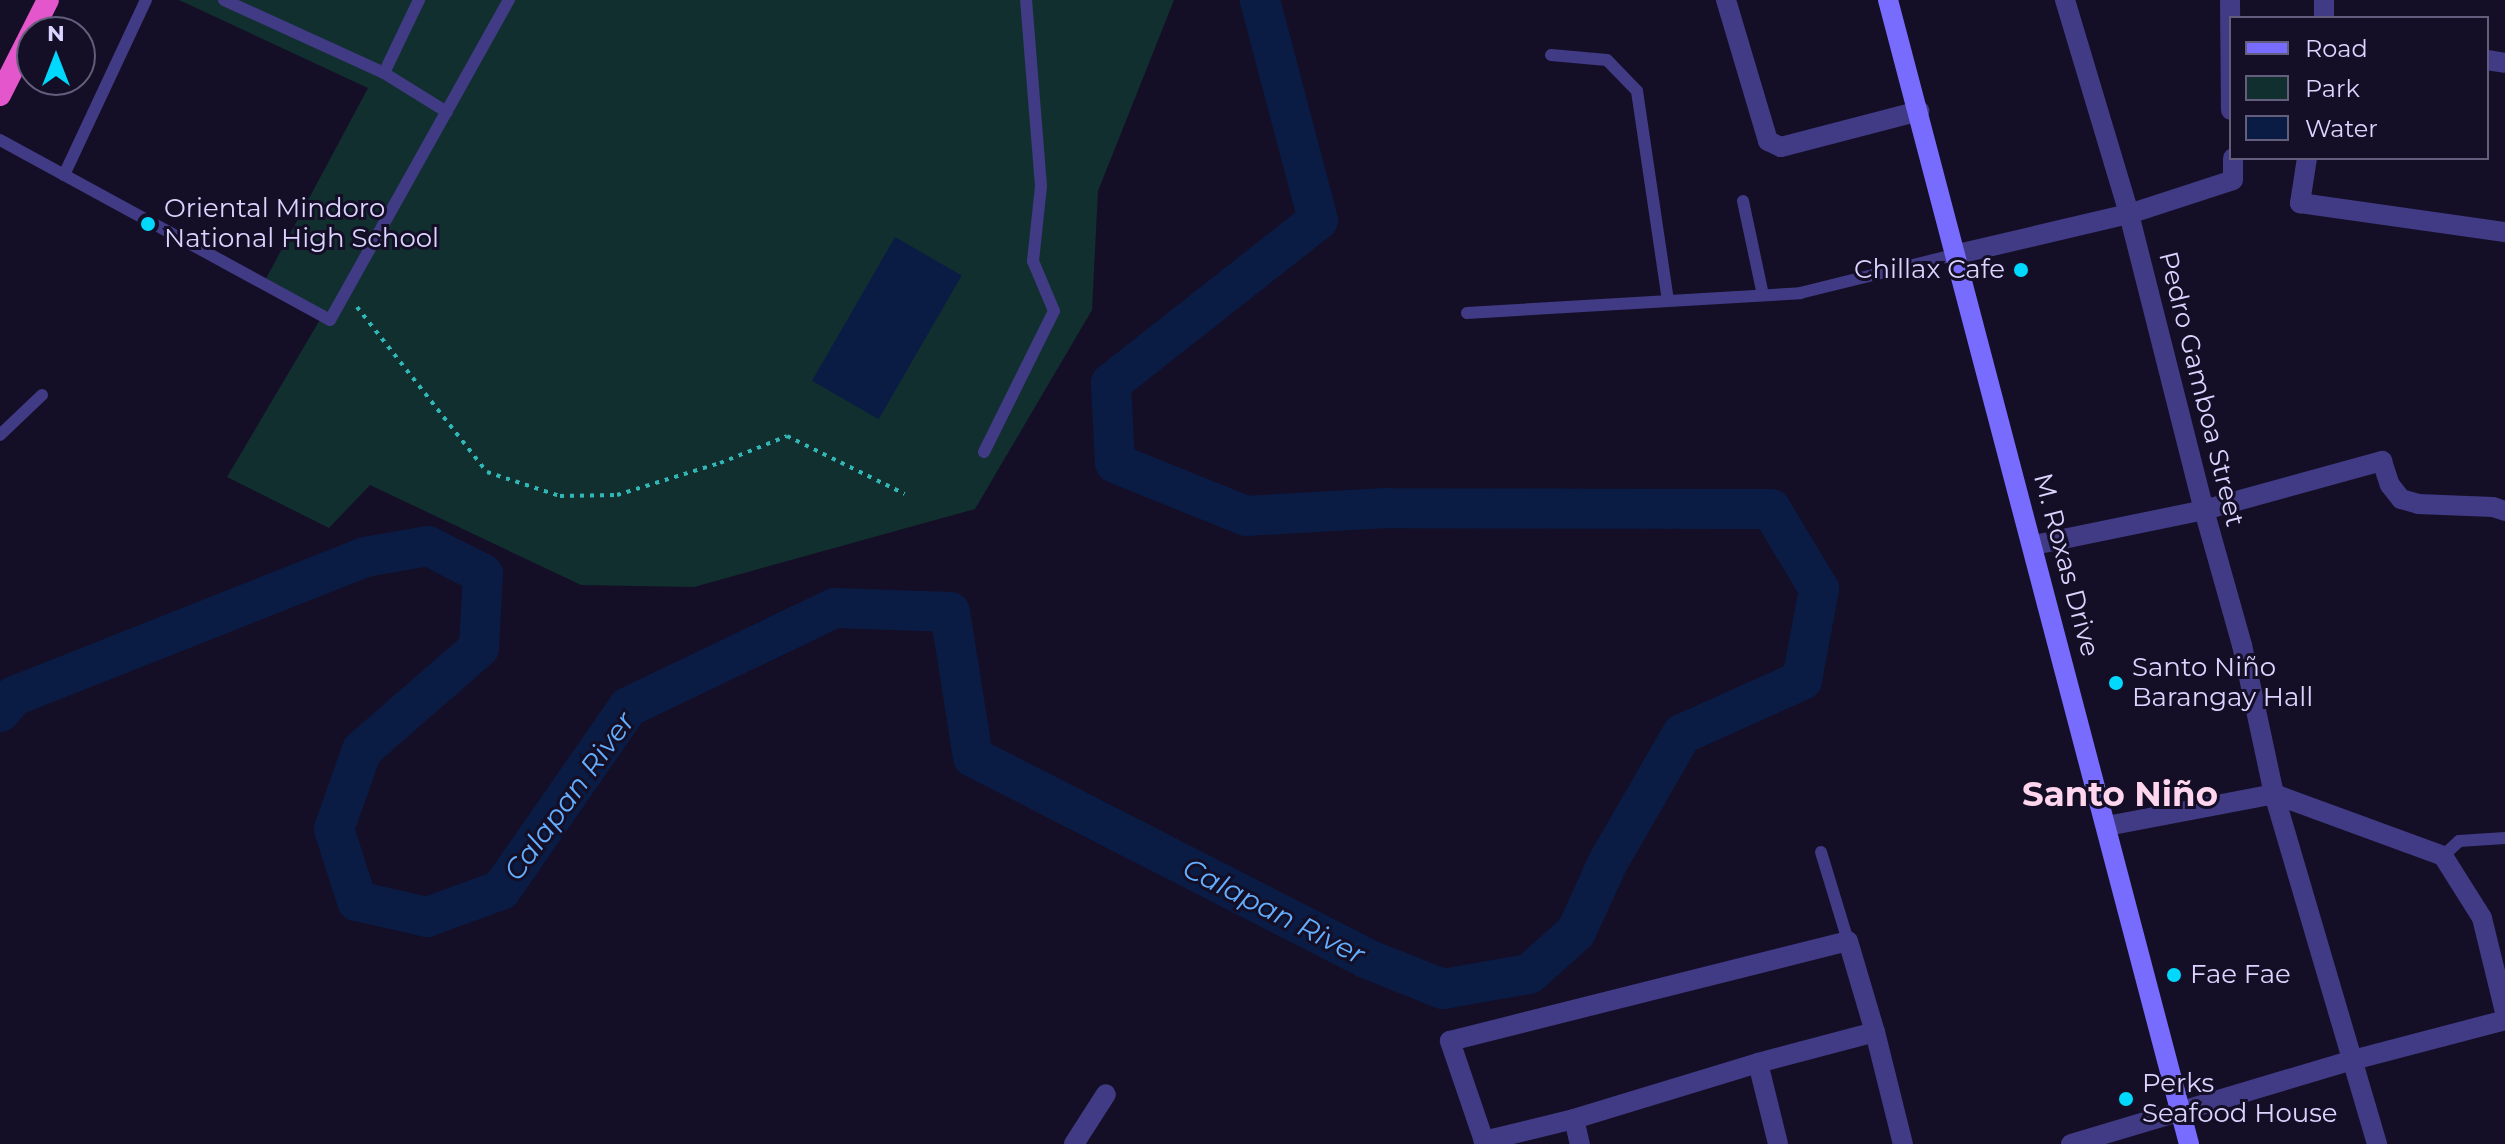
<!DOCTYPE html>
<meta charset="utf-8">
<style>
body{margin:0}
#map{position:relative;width:2505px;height:1144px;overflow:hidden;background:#140f26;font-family:Montserrat,sans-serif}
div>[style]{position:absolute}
.green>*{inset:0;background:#122f30}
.water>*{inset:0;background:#0a1c44;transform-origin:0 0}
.river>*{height:40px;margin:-20px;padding:0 20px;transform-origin:20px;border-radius:20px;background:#0a1c44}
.path>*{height:4px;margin-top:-2px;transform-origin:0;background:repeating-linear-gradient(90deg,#30b7b6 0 4px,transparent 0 10px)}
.service>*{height:12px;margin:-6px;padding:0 6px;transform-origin:6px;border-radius:6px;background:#413a85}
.minor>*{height:20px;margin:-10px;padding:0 10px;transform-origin:10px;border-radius:10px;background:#413a85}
.secondary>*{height:20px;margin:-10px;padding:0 10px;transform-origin:10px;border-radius:10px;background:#776cfe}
.trunk>*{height:22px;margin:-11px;padding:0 11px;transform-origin:11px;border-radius:11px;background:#e456cc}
.dots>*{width:22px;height:22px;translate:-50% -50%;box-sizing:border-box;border:4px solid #140f26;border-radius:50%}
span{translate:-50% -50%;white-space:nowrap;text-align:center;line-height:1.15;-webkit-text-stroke:6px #140f26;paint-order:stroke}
.poi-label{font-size:26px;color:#dbd4ff}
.left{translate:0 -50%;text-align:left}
.right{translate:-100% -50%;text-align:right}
.street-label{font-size:26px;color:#dbd4ff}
.water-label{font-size:28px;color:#63aefe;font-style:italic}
.district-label{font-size:34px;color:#ffd6ee;font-weight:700}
.legend{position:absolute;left:2229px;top:16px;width:260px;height:144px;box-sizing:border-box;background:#140f26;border:2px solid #645e7d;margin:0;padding:10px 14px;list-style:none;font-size:24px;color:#dbd4ff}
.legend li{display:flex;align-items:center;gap:16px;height:40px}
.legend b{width:40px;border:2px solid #645e7d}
.north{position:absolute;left:16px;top:16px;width:80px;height:80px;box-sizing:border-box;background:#140f26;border:2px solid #645e7d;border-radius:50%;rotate:0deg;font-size:22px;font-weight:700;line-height:32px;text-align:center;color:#dbd4ff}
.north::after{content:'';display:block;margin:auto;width:28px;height:36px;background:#01d8fe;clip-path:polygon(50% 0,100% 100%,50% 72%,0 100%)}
</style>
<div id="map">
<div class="green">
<div style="clip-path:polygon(179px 0,1174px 0,1098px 191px,1092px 310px,975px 509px,694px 587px,581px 585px,370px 485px,329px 528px,227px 477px,321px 318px,261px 288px,368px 88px)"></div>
</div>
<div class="water">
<div style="left:895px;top:237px;width:77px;height:166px;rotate:30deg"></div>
</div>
<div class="river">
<div style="left:0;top:712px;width:21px;rotate:-49deg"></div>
<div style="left:14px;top:696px;width:378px;rotate:-21.6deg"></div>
<div style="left:365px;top:557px;width:64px;rotate:-9.9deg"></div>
<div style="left:428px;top:546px;width:62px;rotate:27deg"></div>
<div style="left:483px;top:574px;width:74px;rotate:93.1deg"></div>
<div style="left:479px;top:648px;width:155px;rotate:138.9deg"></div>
<div style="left:362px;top:750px;width:84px;rotate:109.5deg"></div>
<div style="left:334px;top:829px;width:76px;rotate:72.3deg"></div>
<div style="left:357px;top:901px;width:72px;rotate:12.9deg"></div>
<div style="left:427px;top:917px;width:79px;rotate:-20deg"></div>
<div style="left:501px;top:890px;width:223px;rotate:-55.2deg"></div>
<div style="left:628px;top:707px;width:229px;rotate:-25.6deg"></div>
<div style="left:835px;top:608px;width:115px;rotate:2deg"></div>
<div style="left:950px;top:612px;width:147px;rotate:81deg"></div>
<div style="left:973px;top:757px;width:441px;rotate:27.1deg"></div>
<div style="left:1365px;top:958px;width:84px;rotate:21.7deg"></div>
<div style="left:1443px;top:989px;width:87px;rotate:-9.9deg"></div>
<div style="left:1529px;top:974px;width:63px;rotate:-41.8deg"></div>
<div style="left:1576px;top:932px;width:77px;rotate:-65.4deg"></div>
<div style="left:1608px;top:862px;width:148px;rotate:-60deg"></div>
<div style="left:1682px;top:734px;width:132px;rotate:-24.2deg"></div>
<div style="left:1802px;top:680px;width:93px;rotate:-79.4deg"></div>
<div style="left:1819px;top:589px;width:93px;rotate:-121deg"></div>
<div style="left:1771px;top:509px;width:386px;rotate:-179.9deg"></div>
<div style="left:1385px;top:508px;width:139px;rotate:176.7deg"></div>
<div style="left:1246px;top:516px;width:141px;rotate:-158deg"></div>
<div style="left:1115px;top:463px;width:80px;rotate:-92.9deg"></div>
<div style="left:1111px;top:383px;width:263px;rotate:-38.2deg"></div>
<div style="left:1318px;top:220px;width:228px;rotate:-104.8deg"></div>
</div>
<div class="path">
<div style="left:357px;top:307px;width:210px;rotate:51.8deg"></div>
<div style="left:487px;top:472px;width:77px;rotate:18.2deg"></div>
<div style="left:560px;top:496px;width:57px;rotate:-1deg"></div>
<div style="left:617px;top:495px;width:108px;rotate:-17.3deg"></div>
<div style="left:720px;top:463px;width:72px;rotate:-21.9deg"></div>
<div style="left:787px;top:436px;width:131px;rotate:26.2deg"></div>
</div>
<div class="service">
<div style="left:224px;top:0;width:176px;rotate:24.5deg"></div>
<div style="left:384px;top:73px;width:74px;rotate:31.8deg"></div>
<div style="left:1551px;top:55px;width:56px;rotate:5.1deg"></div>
<div style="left:1607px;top:60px;width:43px;rotate:45.9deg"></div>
<div style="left:1637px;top:91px;width:212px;rotate:81.6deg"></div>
<div style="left:384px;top:73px;width:81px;rotate:-64.4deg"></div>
<div style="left:0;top:140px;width:376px;rotate:28.6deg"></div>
<div style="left:330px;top:320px;width:367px;rotate:-60.8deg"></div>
<div style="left:64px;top:175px;width:193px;rotate:-64.9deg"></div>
<div style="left:1743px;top:201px;width:96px;rotate:78deg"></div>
<div style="left:1467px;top:313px;width:334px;rotate:-3.4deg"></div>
<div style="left:1800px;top:293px;width:163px;rotate:-13.9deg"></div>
<div style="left:0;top:435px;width:58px;rotate:-43.6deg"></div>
<div style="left:984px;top:452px;width:157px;rotate:-63.6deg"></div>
<div style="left:1054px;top:311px;width:54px;rotate:-112.8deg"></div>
<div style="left:1033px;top:261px;width:75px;rotate:-83.9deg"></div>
<div style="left:1041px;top:186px;width:187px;rotate:-94.6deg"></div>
<div style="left:1821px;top:852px;width:93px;rotate:73.1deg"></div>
<div style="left:2443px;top:856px;width:22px;rotate:-43deg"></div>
<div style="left:2459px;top:841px;width:46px;rotate:-3.7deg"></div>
</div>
<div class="minor">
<div style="left:1726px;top:0;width:147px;rotate:73.4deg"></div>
<div style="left:1768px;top:141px;width:14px;rotate:25deg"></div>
<div style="left:1781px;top:147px;width:143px;rotate:-14.6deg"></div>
<div style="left:2065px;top:0;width:223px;rotate:73.3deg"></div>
<div style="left:2129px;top:214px;width:305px;rotate:75.8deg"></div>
<div style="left:2204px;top:510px;width:140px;rotate:74.3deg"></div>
<div style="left:2242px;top:645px;width:152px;rotate:77.9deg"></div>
<div style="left:2274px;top:794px;width:365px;rotate:73.6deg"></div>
<div style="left:2230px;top:0;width:110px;rotate:89.5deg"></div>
<div style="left:2324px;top:0;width:18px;rotate:90deg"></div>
<div style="left:2487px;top:60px;width:18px;rotate:9deg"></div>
<div style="left:2307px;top:158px;width:46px;rotate:98.8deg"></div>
<div style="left:2300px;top:203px;width:207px;rotate:8.1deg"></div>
<div style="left:1958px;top:254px;width:176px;rotate:-13.2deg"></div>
<div style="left:2129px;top:214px;width:109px;rotate:-18.1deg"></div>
<div style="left:2233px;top:180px;width:22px;rotate:-90deg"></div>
<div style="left:2034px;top:545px;width:174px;rotate:-11.6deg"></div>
<div style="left:2204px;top:510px;width:185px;rotate:-15.4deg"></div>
<div style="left:2382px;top:461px;width:25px;rotate:72deg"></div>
<div style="left:2390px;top:485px;width:18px;rotate:52deg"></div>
<div style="left:2401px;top:499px;width:18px;rotate:16deg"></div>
<div style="left:2418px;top:504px;width:75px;rotate:2.3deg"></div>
<div style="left:2493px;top:507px;width:13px;rotate:18deg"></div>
<div style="left:2107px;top:826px;width:170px;rotate:-10.8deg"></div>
<div style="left:2274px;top:794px;width:180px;rotate:20.1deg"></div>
<div style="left:2443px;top:856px;width:73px;rotate:57.8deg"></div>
<div style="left:2482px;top:918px;width:97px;rotate:76.3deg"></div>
<div style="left:1875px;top:1032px;width:121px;rotate:165.2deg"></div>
<div style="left:1758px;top:1063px;width:192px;rotate:163.1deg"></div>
<div style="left:1574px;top:1119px;width:93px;rotate:166.3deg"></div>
<div style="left:1484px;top:1141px;width:106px;rotate:-108.8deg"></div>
<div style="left:1450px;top:1041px;width:410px;rotate:-14.1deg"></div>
<div style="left:1848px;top:941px;width:95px;rotate:73.5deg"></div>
<div style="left:1875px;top:1032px;width:115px;rotate:76deg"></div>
<div style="left:1758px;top:1063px;width:83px;rotate:76.1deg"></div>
<div style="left:1574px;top:1119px;width:26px;rotate:77deg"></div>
<div style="left:1074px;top:1144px;width:59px;rotate:-57.4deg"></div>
<div style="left:2071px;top:1144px;width:294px;rotate:-16.6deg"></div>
<div style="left:2353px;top:1060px;width:157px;rotate:-14.7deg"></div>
</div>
<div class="secondary">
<div style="left:1888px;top:0;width:1183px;rotate:75.26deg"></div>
</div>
<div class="trunk">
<div style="left:0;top:95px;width:106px;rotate:-63.2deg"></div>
</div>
<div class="dots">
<div style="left:148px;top:224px;background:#01d8fe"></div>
<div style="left:2021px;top:270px;background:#01d8fe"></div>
<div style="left:2116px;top:683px;background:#01d8fe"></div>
<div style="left:2174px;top:975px;background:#01d8fe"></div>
<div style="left:2126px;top:1099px;background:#01d8fe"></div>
</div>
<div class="poi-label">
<span class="left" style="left:164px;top:224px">Oriental Mindoro<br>National High School</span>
<span class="right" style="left:2005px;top:270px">Chillax Cafe</span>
<span class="left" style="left:2132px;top:683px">Santo Niño<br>Barangay Hall</span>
<span class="left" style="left:2190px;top:975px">Fae Fae</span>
<span class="left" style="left:2142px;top:1099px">Perks<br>Seafood House</span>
</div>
<div class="street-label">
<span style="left:2201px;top:389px;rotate:76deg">Pedro Gamboa Street</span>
<span style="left:2066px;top:565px;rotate:75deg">M. Roxas Drive</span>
</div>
<div class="water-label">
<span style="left:569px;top:796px;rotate:-54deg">Calapan River</span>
<span style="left:1274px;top:911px;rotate:27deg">Calapan River</span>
</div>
<div class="district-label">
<span style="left:2120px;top:795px">Santo Niño</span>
</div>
<ul class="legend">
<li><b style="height:10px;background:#776cfe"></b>Road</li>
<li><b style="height:22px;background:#122f30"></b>Park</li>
<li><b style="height:22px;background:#0a1c44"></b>Water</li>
</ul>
<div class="north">N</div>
</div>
